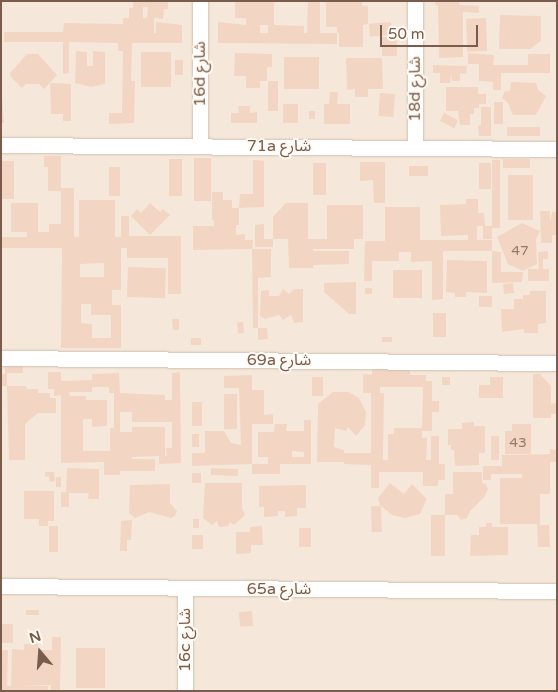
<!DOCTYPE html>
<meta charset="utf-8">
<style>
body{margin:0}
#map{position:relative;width:558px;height:692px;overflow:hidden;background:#fdf6ec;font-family:"Varela Round","Noto Sans Arabic",sans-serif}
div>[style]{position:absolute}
.residential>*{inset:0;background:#f5e8da;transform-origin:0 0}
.building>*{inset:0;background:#f3d5c3;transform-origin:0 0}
.roads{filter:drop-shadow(0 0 1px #d1beb0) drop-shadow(0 0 1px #d1beb0)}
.street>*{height:15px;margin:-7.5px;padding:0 7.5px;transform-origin:7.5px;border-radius:7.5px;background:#fff}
span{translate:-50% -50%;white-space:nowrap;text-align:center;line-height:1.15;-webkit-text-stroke:4px #fffaf3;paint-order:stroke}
.number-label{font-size:14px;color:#987a6a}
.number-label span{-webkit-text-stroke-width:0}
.street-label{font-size:16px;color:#7a5c4d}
.frame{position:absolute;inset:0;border:2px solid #7a5c4d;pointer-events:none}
.north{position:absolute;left:15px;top:627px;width:50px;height:50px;-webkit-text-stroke:4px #fffaf3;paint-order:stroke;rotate:342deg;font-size:14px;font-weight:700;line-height:20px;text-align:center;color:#7a5c4d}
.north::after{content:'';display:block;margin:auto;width:18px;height:22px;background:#7a5c4d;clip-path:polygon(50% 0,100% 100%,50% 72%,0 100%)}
.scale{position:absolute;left:380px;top:25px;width:98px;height:22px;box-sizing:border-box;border:2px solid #7a5c4d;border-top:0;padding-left:6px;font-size:15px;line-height:18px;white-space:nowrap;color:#7a5c4d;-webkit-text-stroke:4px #fffaf3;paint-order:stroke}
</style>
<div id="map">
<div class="residential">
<div style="left:1px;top:1px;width:556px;height:690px"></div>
</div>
<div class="building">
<div style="clip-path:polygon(evenodd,133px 1px,168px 1px,168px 9px,164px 9px,163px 19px,154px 18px,154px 33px,156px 33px,156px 22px,182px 25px,182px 43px,132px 43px,131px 81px,135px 81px,134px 123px,109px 124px,109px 113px,122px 113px,123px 51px,118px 51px,118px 43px,69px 42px,69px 73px,63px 74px,63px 42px,4px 42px,4px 32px,63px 32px,64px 23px,123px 24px,123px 18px,129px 18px,129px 8px,133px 8px,133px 1px,143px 7px,148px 7px,147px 18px,143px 18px,143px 7px)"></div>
<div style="clip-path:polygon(evenodd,235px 1px,274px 1px,274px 25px,304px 26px,304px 33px,307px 33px,308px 1px,320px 1px,320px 33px,337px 33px,337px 44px,218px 43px,218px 22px,246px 25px,246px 18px,235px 18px,235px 1px,260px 25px,268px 25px,268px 33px,260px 33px,260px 25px)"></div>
<div style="clip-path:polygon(326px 1px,362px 1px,362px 6px,368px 6px,368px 24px,363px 25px,363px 47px,339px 47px,339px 33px,337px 33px,337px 27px,326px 27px)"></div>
<div style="clip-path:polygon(435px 1px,459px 1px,459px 5px,479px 6px,479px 13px,463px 12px,463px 57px,439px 58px,438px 5px,435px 5px)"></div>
<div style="clip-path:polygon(500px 15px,541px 16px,541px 41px,530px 49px,499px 49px)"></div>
<div style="left:486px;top:18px;width:33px;height:20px;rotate:88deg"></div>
<div style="left:391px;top:22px;width:13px;height:22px;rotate:86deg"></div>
<div style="left:382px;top:37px;width:15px;height:19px"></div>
<div style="clip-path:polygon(76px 51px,87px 52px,87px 66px,93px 66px,93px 51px,105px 52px,105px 84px,91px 87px,75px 83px)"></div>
<div style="left:141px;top:52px;width:30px;height:35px"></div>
<div style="clip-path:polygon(235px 53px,272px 54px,272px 67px,267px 67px,267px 81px,260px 81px,260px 88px,246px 88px,246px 76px,234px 76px)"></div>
<div style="clip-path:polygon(468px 53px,494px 55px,493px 65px,528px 65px,528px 54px,550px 54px,550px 73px,501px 73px,501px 90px,493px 90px,493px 82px,479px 81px,479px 64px,468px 64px)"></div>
<div style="clip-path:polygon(27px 54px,38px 54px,57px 75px,44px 89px,39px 84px,26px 84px,22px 88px,11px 77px,10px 73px)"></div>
<div style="left:284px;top:57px;width:35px;height:32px"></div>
<div style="clip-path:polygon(346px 58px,382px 58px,383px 89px,368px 89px,368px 97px,355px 97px,355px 89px,347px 90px)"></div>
<div style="left:175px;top:60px;width:8px;height:15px"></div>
<div style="clip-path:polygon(433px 65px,467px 66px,466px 74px,460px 73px,460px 81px,452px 81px,451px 73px,450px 83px,440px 83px,440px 73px,433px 73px)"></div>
<div style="clip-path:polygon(1px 80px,4px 123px,1px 123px)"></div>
<div style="left:268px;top:81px;width:10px;height:30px"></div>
<div style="clip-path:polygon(511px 82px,536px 83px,538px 90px,546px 96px,536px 115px,513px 115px,508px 103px,502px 98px,505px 91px,510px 91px)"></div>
<div style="clip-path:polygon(50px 83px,71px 84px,71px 121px,63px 121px,63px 114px,51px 114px)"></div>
<div style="clip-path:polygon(446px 87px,478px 87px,478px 94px,486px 94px,486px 104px,479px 104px,479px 108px,474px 108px,474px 114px,470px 114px,470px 125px,460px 125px,458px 111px,446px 111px)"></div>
<div style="clip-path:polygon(330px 92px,338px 92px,337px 104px,350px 104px,350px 124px,324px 124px,324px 104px,329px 104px)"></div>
<div style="left:380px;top:93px;width:15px;height:23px;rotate:4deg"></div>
<div style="left:494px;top:102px;width:9px;height:22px"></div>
<div style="left:283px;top:104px;width:15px;height:19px"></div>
<div style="clip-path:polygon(238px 106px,250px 106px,250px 113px,257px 112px,257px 123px,231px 123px,231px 113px,239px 113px)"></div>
<div style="clip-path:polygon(481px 107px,491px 107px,491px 136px,479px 136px,478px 126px,481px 125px)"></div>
<div style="left:309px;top:111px;width:6px;height:8px"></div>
<div style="left:444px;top:113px;width:16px;height:9px;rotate:27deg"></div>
<div style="left:507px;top:127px;width:33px;height:9px"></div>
<div style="clip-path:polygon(evenodd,44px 156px,61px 156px,61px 188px,74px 188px,74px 237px,79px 237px,79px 200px,115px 200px,115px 237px,121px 237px,121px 216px,129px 216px,129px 236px,181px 236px,181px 294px,168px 294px,168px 258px,127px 258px,127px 248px,121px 248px,121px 290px,112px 290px,112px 305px,121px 305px,121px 348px,61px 348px,62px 248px,1px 248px,1px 237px,27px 237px,27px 232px,11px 232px,11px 203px,38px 203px,38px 232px,49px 232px,49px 224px,61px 224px,61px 191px,48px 191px,48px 167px,44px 167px,44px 156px,104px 263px,104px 277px,80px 277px,80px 264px,104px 263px,44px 156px,81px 304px,91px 304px,91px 315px,111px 315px,111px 338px,92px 338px,92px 324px,81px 323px,81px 304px)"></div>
<div style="left:194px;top:158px;width:17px;height:43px"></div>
<div style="left:169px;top:159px;width:13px;height:37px"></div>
<div style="left:530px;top:159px;width:9px;height:27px;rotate:90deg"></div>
<div style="clip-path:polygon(253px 160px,264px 161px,264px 207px,239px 208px,239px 225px,236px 225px,236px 235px,245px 234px,245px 240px,253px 240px,252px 249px,193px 250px,193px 226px,214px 226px,214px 220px,212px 220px,212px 192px,223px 192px,223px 200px,232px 200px,232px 208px,239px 208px,240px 194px,253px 194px)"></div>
<div style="clip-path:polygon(492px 160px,500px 160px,500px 228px,492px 228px,492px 239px,483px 239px,483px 226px,477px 226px,477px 240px,492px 240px,492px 251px,443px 251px,443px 299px,432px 300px,432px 261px,411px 262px,411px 252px,399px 252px,399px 261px,372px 261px,372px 281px,364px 281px,365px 241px,385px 241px,385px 207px,420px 207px,420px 240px,468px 240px,468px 235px,441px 236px,440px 205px,466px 204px,466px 199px,478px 199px,478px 213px,484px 213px,485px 226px,492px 226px)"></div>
<div style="left:1px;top:161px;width:13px;height:38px"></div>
<div style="clip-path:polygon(360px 162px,385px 162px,385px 203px,374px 203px,373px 180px,360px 181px)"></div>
<div style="left:313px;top:163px;width:13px;height:32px"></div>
<div style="left:479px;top:163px;width:12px;height:26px"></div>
<div style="left:428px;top:166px;width:10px;height:19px;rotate:90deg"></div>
<div style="left:109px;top:167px;width:11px;height:29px"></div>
<div style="left:508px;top:175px;width:25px;height:45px"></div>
<div style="clip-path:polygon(150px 203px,160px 212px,163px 209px,170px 215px,150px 235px,131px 216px,137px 209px,141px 213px)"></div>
<div style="clip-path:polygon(286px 203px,308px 203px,308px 239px,327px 239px,327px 205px,363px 205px,363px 239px,354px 239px,354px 249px,313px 249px,313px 251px,349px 251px,349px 264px,313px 265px,313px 268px,289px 268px,288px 239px,273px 239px,273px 217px)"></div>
<div style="clip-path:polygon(540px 211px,550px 211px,550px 222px,552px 212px,557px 212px,557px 235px,552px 235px,552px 243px,541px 243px)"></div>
<div style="clip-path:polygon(522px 223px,540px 231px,536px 239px,537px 264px,523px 271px,508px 264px,497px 237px)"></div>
<div style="clip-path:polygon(264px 224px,264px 239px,273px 239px,273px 247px,255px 247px,255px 225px)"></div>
<div style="clip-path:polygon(252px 249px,271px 249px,271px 277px,258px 278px,258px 328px,253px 328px)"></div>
<div style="clip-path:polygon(492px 251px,501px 252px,501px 272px,523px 272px,522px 282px,492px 283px)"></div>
<div style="clip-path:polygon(548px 251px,548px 259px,543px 259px,543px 269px,549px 269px,549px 281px,528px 281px,528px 269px,539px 269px,538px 252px)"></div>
<div style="clip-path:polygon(447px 260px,487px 261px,487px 293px,466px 292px,466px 297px,455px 297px,455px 293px,446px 292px)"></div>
<div style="left:128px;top:267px;width:38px;height:30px;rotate:2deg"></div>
<div style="left:393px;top:270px;width:29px;height:28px"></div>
<div style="clip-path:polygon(356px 282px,356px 314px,349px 314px,324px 292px,324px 283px)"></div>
<div style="left:513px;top:283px;width:10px;height:10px;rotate:84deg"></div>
<div style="left:365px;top:288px;width:7px;height:6px"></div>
<div style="clip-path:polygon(283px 289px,289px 294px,294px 289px,303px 289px,303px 322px,294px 323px,291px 315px,283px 320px,279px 315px,265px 319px,260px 316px,261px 291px,269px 290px,269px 296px,279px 296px)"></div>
<div style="clip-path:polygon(530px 291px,546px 291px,546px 323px,538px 324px,538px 333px,524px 333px,524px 329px,502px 332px,501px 309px,514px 309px,514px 299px,523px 299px,523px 295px,530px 295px)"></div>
<div style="left:479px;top:296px;width:13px;height:11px"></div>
<div style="left:433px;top:313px;width:13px;height:24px"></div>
<div style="clip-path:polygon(172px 319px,179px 319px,179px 330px,173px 330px)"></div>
<div style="left:243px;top:322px;width:11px;height:6px;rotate:85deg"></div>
<div style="clip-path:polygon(258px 328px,267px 328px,268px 339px,258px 340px)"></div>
<div style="left:382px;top:337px;width:10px;height:5px"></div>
<div style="left:191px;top:338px;width:10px;height:7px"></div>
<div style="clip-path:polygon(23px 362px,23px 373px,7px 373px,7px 386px,1px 386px,1px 374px,5px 374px,5px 363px)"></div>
<div style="clip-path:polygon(evenodd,372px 366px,410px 366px,410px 375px,426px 375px,426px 381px,432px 381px,432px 401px,439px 401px,439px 412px,432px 412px,432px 431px,422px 431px,422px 438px,427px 438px,426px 460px,431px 460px,431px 436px,439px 436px,439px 464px,445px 464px,445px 480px,438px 480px,438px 486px,423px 486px,423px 472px,379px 472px,379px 488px,371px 488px,371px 465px,344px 464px,344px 462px,317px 462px,318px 404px,333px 392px,349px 392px,359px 398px,366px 412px,365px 425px,356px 436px,348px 427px,346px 431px,335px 428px,334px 447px,344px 450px,344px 453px,371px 453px,371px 393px,363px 393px,363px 374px,372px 375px,372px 366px,380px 387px,423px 387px,422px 428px,394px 428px,394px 434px,388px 434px,388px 460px,383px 460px,384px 393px,380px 393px,380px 387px)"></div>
<div style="clip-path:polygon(evenodd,48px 372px,61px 372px,61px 381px,92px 380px,92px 374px,119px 373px,120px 393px,165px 395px,165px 400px,172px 400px,172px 373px,180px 372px,181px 463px,159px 464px,159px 456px,132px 457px,132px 459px,155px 459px,155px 471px,120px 471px,120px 475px,104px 475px,104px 462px,61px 463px,61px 395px,54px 396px,54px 389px,48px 389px,48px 372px,92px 387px,109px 387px,109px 393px,114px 393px,114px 428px,110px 428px,110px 451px,83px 451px,83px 419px,92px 419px,92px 427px,107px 426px,107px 400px,86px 400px,86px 396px,70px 396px,69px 392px,92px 392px,92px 387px,48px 372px,120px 412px,132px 412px,132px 422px,172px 422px,172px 448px,166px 448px,167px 456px,165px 456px,165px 427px,132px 427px,132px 432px,120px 432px,120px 412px)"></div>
<div style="clip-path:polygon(533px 374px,540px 374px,551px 386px,551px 404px,557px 403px,557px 414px,551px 414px,551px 418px,533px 418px)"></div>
<div style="clip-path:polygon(252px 375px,252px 390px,264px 390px,264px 415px,273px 414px,273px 424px,252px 424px,252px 464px,192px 466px,192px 453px,205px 453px,205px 431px,224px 431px,231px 443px,241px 445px,239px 388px,224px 388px,224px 376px)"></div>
<div style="left:312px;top:377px;width:11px;height:19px"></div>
<div style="left:442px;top:377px;width:8px;height:8px"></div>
<div style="clip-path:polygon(490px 377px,503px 377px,503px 398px,479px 398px,479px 385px,490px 385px)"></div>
<div style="clip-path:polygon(7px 386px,26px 386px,27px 389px,38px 389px,38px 393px,50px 393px,50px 398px,56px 398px,56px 413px,38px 413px,25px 424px,25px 460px,9px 460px)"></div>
<div style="left:224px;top:394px;width:13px;height:35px"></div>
<div style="left:192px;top:402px;width:10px;height:24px"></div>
<div style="clip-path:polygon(evenodd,304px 420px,311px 420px,311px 464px,280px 464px,280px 474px,252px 474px,252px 464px,268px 464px,268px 457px,258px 457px,258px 432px,274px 432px,275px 424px,287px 424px,286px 431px,304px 431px,304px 420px,292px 451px,304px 452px,304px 457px,292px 457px,292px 451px)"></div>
<div style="clip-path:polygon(474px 422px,474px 426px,485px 426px,485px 453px,479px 453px,479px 465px,455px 466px,454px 450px,451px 450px,451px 445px,448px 445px,448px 429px,462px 429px,462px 423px)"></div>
<div style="clip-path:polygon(512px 424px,531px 424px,531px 454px,505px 454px,505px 431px,512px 431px)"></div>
<div style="left:192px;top:434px;width:7px;height:13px"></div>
<div style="left:499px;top:436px;width:24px;height:8px;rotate:90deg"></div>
<div style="clip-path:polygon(550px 449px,557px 450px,557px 462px,550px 462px,550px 494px,540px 494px,540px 525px,549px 525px,550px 547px,538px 547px,537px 524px,500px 524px,500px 478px,522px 478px,522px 474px,491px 474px,491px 480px,483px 480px,483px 466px,502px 466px,502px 455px,550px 454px)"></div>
<div style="clip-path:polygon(67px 468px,99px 469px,99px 499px,88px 499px,89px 493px,69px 493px,69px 507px,61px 507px,61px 492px,66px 492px)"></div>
<div style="left:211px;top:468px;width:27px;height:7px;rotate:2deg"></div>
<div style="clip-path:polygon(45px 472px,54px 472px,55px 481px,50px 482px,49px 476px,45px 477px)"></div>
<div style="clip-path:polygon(453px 472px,482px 472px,482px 483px,486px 484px,488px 489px,485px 496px,470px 511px,467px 518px,461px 520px,457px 515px,445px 515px,445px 494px,453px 494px)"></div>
<div style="left:192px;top:473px;width:9px;height:10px"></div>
<div style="left:56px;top:477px;width:5px;height:10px"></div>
<div style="clip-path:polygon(205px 483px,242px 483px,242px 508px,245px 515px,234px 525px,230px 522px,228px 526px,219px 527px,217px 521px,212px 525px,203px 518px)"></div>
<div style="clip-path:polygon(390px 483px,404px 494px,412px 484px,427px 499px,420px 514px,405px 518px,392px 515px,380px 505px,378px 498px)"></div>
<div style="clip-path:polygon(170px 484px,170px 503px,177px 511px,175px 516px,171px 518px,149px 512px,135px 518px,129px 513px,130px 485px)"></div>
<div style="clip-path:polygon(306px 485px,306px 508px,297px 508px,297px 516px,285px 517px,285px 511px,278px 511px,278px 516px,264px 517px,264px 507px,259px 507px,259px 486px)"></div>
<div style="clip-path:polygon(24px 491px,54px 491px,54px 521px,48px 521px,48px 526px,39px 526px,39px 519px,24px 519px)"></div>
<div style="left:381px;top:506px;width:26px;height:10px;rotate:88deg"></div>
<div style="left:431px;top:515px;width:14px;height:41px"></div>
<div style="left:193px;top:519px;width:6px;height:9px"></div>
<div style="clip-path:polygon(132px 520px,131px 540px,127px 540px,127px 551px,120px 551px,121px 521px)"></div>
<div style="clip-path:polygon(486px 523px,492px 523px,492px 527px,508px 527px,508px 555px,470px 556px,471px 535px,479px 535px,479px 527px,486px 527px)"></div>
<div style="left:49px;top:526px;width:9px;height:26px"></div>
<div style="clip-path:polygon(262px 526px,263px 545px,251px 545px,251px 553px,236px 554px,236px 532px,250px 532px,250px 527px)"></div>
<div style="left:299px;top:528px;width:12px;height:19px"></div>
<div style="left:192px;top:535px;width:11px;height:14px"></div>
<div style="left:26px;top:610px;width:13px;height:5px"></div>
<div style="left:252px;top:611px;width:15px;height:13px;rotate:86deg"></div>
<div style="left:2px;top:624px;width:11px;height:19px"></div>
<div style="clip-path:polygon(52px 637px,61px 637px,60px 691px,51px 691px,51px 685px,19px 685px,48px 686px,48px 691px,1px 691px,1px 650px,8px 650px,7px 686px,11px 686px,12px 649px,24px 650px,24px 644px,38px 644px,38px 650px,52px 650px)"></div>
<div style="left:76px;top:648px;width:29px;height:40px"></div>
</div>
<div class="roads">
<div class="street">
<div style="left:1px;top:145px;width:556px;rotate:0.41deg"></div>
<div style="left:200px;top:146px;width:145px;rotate:-90deg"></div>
<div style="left:415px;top:147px;width:146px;rotate:-90deg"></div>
<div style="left:1px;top:358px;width:556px;rotate:0.52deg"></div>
<div style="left:1px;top:586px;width:556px;rotate:0.52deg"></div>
<div style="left:185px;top:691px;width:103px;rotate:-90deg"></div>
</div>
</div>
<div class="number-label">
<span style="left:520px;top:251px">47</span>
<span style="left:518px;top:443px">43</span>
</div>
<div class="street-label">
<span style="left:200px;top:74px;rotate:-90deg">16d شارع</span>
<span style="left:415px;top:89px;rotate:-90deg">18d شارع</span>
<span style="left:279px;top:146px">71a شارع</span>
<span style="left:279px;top:360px">69a شارع</span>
<span style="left:279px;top:589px">65a شارع</span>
<span style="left:185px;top:640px;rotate:-90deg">16c شارع</span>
</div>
<div class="frame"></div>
<div class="north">N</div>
<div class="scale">50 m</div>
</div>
